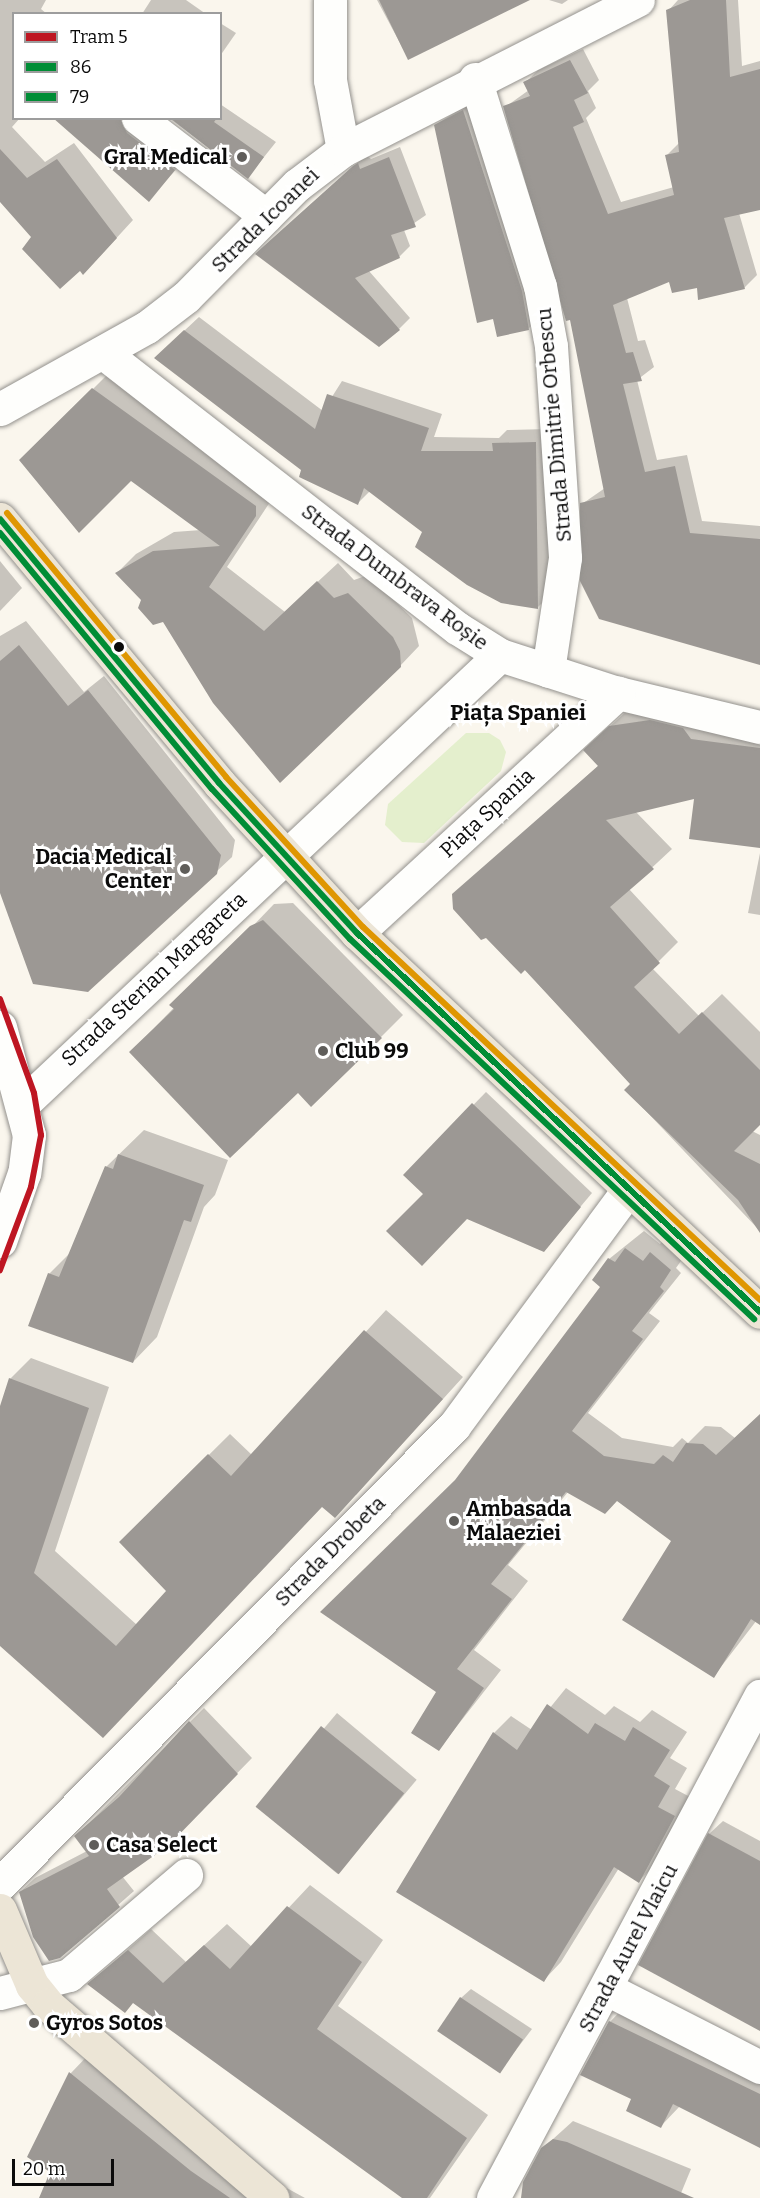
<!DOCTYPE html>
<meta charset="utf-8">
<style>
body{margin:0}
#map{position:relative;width:760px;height:2198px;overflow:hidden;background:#faf6ed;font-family:Bitter,serif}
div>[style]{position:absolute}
.green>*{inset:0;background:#e4efcd}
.shadow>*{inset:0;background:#0003;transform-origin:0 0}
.building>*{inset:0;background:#9c9894;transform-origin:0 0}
.roads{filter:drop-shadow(0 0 2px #93918d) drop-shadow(0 0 2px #93918d)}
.minor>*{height:33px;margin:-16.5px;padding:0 16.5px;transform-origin:16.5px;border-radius:16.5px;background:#fefefc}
.major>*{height:33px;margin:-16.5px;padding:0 16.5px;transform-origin:16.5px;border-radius:16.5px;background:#ece5d6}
.bus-1>*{height:6px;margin:-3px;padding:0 3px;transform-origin:3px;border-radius:3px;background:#008d36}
.bus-2>*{height:6px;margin:-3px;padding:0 3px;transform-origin:3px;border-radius:3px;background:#008d36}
.bus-3>*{height:6px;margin:-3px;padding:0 3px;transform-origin:3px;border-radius:3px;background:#df9601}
.tram-1>*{height:6px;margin:-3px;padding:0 3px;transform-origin:3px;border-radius:3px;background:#be1622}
.dots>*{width:16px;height:16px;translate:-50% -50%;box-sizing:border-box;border:3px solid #fff;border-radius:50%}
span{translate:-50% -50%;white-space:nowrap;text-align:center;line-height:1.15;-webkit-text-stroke:6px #fff;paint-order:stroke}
.poi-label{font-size:21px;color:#0b0b0b;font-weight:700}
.right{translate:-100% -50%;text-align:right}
.left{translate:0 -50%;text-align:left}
.street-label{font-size:21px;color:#0b0b0b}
.neighbourhood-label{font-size:22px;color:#0b0b0b;font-weight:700}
.legend{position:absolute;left:12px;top:12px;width:210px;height:108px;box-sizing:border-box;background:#fff;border:2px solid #9d9d9d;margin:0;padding:8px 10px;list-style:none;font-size:18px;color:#0b0b0b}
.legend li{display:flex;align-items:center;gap:12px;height:30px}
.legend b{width:30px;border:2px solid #9d9d9d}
.scale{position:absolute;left:12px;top:2159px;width:102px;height:27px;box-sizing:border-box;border:3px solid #0b0b0b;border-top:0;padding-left:8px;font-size:18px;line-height:21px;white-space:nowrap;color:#0b0b0b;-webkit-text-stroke:4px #fff;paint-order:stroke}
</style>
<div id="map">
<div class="green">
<div style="clip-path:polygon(466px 733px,489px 733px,500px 740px,506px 752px,501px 771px,424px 843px,402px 842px,385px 825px,388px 804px)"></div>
</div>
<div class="shadow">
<div style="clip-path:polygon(0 0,46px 0,41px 9px,47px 14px,14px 14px,14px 118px,20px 118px,12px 127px,45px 162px,74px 143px,133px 220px,100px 256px,33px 238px,0 200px)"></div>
<div style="clip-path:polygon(151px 0,186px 0,206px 14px,142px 14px)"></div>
<div style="clip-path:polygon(377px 0,527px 0,408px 58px)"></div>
<div style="clip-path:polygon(549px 0,568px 0,562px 4px)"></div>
<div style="clip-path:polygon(678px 0,738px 0,742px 66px,760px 61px,760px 209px,739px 213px,757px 275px,744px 288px,670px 280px,627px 298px,638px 341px,645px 340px,654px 367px,637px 380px,657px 460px,687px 455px,702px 521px,760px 526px,760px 662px,582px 504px,605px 488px,572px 319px,505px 107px,529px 90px,525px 83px,538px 70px,583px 49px,599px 80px,588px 91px,596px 108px,586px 118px,621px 202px,674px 187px,667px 155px,680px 142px,668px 11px)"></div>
<div style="clip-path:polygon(220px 23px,236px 33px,220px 56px)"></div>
<div style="clip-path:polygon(473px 101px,538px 319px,528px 329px,435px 125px)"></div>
<div style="clip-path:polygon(220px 104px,276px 142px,248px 177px,169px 118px,220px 118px)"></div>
<div style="clip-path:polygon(79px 118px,142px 118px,188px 156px,149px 200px)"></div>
<div style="clip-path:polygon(400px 147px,426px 215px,404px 230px,410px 246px,399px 257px,369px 271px,410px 318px,399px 329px,267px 244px,366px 155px,371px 159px)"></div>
<div style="clip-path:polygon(199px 317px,323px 411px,342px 381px,442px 414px,434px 437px,499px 438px,507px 430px,549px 429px,552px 593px,538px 607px,370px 491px,358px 503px,303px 469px,170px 344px)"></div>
<div style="clip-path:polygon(112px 370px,274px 496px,227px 567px,285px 612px,338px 563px,354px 580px,368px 575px,412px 618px,419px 646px,400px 666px,164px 620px,117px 573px,136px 554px,174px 532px,201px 530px,131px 479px,21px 461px)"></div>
<div style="clip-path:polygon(0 561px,22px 588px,0 611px)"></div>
<div style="clip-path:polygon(26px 621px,84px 692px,104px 676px,235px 840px,232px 857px,216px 872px,0 889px,0 636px)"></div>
<div style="clip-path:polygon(630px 708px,760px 727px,760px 831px,696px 797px,635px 811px,672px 849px,629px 889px,678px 942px,652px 968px,699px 1016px,722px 994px,760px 1032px,760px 1123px,752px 1131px,760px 1135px,760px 1231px,626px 1090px,632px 1084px,454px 895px,599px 765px,605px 731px)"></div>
<div style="clip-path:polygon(760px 853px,760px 915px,748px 913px)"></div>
<div style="clip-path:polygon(293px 903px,403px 1015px,381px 1037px,298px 1091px,131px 1052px,274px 904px)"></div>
<div style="clip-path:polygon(486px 1092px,592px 1193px,544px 1250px,467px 1217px,425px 1194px,405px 1175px)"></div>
<div style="clip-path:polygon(144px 1130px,228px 1160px,215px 1195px,204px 1207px,157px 1337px,133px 1362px,49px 1274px,71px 1252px,106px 1167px)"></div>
<div style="clip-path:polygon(644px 1231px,660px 1244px,668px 1235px,688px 1251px,676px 1268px,681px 1273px,649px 1313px,660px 1321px,588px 1413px,622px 1438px,673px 1447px,682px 1438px,688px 1443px,705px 1426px,721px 1427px,735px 1438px,760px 1415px,760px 1616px,714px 1676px,673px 1541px,617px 1500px,568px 1492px,508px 1565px,528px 1581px,474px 1650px,501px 1670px,439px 1749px,438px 1691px,457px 1480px,602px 1286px,609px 1259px)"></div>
<div style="clip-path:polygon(386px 1310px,463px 1377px,356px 1495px,323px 1505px,124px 1715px,0 1644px,0 1411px,10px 1379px,31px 1358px,109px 1387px,55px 1551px,137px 1625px,168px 1591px,121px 1542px,230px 1434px,252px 1455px)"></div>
<div style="clip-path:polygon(566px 1688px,605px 1715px,614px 1706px,640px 1722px,652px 1710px,687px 1732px,670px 1758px,687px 1768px,675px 1789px,692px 1798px,657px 1863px,639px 1881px,619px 1868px,561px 1962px,544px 1980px,494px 1733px,511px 1716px,532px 1730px)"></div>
<div style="clip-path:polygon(204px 1708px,252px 1758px,168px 1844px,122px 1876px,134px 1891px,59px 1957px,20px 1892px,35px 1878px,87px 1851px,76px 1836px)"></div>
<div style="left:337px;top:1713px;width:104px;height:123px;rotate:40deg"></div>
<div style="clip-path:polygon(723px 1821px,760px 1841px,760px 2028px,709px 1834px)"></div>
<div style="clip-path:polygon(310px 1885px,383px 1940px,338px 2006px,488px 2115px,430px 2198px,404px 2198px,134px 2001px,89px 1984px,151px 1929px,186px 1962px,227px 1924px,252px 1947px)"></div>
<div style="clip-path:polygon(471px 1989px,532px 2029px,500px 2071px,461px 1998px)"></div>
<div style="clip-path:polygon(628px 2003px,760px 2068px,760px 2146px,680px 2106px,661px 2126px,633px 2098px,610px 2022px)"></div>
<div style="clip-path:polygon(93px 2050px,272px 2180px,305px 2198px,41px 2198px,52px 2172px,28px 2156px,71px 2073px)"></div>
<div style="clip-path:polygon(573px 2121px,691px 2169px,679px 2198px,523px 2198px,542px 2149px)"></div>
</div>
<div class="building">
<div style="clip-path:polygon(379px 0,530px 0,408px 60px)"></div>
<div style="clip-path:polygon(690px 0,726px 0,730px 77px,760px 69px,760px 210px,724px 218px,745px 289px,698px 300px,697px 288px,672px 293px,669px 282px,613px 305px,626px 353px,633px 352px,642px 381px,623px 384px,645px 472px,675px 466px,690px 533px,760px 539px,760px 665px,599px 619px,580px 581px,580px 503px,605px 497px,570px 320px,566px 321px,503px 106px,530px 96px,523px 82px,570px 60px,588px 93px,574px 100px,584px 122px,573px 127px,608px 214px,674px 195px,665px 155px,679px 152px,666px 10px)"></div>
<div style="clip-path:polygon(463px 110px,522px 291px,529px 330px,497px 337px,493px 319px,477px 323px,434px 125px)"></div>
<div style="clip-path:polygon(53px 118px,120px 118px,127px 133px,175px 170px,149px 202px)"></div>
<div style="clip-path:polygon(170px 118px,217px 118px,214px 122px,264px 157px,248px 179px)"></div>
<div style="clip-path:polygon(0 149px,27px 178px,57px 159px,117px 238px,83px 275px,80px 271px,60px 289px,22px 249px,31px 237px,0 202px)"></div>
<div style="clip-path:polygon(389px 157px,416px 227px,391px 235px,400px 258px,355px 278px,400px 330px,379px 347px,255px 254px,353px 166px,358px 163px,360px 169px)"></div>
<div style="clip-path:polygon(184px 330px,315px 429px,327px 394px,429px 428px,421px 451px,493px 451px,492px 443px,536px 442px,538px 609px,501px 603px,467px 585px,415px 547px,422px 532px,364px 488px,358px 505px,299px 477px,301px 470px,154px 358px)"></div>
<div style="clip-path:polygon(92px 388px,256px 506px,256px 516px,209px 587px,264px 631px,317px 581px,334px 598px,348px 593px,393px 637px,400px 651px,401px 667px,280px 783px,213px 703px,163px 622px,153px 625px,138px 608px,141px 600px,115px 573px,153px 551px,220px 546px,131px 481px,79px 533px,19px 460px)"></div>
<div style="clip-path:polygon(19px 645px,68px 706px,88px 690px,221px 855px,217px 874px,88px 992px,33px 984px,0 893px,0 661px)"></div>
<div style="clip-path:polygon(650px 720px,683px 728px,691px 739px,760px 748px,760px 848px,689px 839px,694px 799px,606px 820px,654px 869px,610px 907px,660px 963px,634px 987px,679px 1034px,702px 1012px,760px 1070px,760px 1125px,734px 1151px,760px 1164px,760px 1233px,738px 1200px,624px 1090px,630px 1084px,525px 970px,521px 974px,486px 938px,481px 940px,453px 909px,452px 894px,598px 766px,583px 750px,609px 726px)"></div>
<div style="clip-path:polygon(263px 920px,382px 1038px,311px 1107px,298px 1093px,230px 1158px,129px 1052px,174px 1009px,169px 1005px,250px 926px)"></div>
<div style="clip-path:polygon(472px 1103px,581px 1207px,544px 1252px,467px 1219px,422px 1266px,386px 1231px,423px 1194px,403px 1175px)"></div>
<div style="clip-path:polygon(118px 1154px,204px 1185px,191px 1222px,184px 1220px,133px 1363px,28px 1326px,48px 1273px,59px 1277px,105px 1166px,113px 1169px)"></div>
<div style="clip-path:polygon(625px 1248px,643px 1261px,650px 1252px,671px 1270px,660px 1287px,664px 1291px,632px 1331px,643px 1339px,572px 1431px,604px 1456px,654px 1464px,663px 1455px,673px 1462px,686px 1443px,703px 1444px,716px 1455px,760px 1414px,760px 1625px,751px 1619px,714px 1678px,622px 1620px,671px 1541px,617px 1501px,605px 1514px,566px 1492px,491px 1584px,512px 1599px,457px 1669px,484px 1688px,439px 1751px,411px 1733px,436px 1692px,320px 1612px,455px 1480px,600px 1287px,592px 1280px,608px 1258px,615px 1262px)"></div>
<div style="clip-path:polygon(364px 1330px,443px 1399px,335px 1518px,322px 1507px,103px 1738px,0 1646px,0 1406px,9px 1378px,89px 1408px,34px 1573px,116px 1646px,166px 1591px,119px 1542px,208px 1454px,231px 1476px)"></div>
<div style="clip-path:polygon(547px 1704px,588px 1734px,595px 1723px,625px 1741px,633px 1727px,670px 1750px,654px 1776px,670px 1786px,658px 1807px,675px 1816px,639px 1883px,614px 1867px,544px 1982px,396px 1892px,493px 1732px,517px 1750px)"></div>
<div style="clip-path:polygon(189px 1721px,238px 1774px,169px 1845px,107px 1889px,120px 1907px,60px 1958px,49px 1961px,33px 1937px,19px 1892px,89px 1856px,74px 1836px,119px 1797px)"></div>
<div style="left:321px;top:1726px;width:107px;height:104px;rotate:39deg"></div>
<div style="clip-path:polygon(708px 1833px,760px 1861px,760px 2031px,638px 1965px)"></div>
<div style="clip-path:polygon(287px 1906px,362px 1962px,317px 2029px,467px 2138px,427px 2198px,402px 2198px,133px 2003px,125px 2013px,87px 1984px,128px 1950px,163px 1983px,204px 1945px,230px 1969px)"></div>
<div style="left:460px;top:1997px;width:76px;height:41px;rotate:34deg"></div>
<div style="clip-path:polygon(609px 2021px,760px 2094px,760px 2148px,673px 2104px,661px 2128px,626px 2111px,631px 2099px,580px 2075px)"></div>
<div style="clip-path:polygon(69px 2072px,191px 2171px,230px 2198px,39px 2198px,50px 2172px,27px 2157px)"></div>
<div style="clip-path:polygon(553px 2139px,567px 2142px,694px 2198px,521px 2198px,523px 2182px,541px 2148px)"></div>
</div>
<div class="roads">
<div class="minor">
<div style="left:330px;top:0;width:80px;rotate:90deg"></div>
<div style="left:330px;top:80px;width:71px;rotate:79.5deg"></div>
<div style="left:475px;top:79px;width:217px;rotate:72.6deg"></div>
<div style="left:540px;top:286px;width:61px;rotate:79.6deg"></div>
<div style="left:551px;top:346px;width:212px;rotate:86.2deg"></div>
<div style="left:565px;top:558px;width:114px;rotate:98.6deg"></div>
<div style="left:138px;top:118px;width:161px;rotate:37.4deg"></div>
<div style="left:105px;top:354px;width:446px;rotate:37.9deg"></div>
<div style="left:457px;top:628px;width:51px;rotate:32.1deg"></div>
<div style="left:500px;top:655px;width:124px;rotate:17.9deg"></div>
<div style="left:618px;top:693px;width:146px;rotate:13.5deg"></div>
<div style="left:0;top:409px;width:168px;rotate:-29.2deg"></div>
<div style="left:147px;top:327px;width:49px;rotate:-37.6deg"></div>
<div style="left:186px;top:297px;width:158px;rotate:-45.3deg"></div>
<div style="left:297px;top:185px;width:58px;rotate:-37.3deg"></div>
<div style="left:343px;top:150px;width:331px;rotate:-27deg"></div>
<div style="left:357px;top:933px;width:355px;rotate:-42.6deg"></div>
<div style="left:0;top:1027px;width:112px;rotate:75deg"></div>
<div style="left:29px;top:1135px;width:38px;rotate:97deg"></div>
<div style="left:24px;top:1173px;width:72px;rotate:109.4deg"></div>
<div style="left:25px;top:1102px;width:652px;rotate:-43.26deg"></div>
<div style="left:0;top:1884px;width:645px;rotate:-45.25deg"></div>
<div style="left:454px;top:1426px;width:292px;rotate:-53.6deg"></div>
<div style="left:607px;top:1989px;width:172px;rotate:27deg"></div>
<div style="left:0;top:1993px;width:71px;rotate:-14.6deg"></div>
<div style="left:69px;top:1975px;width:154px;rotate:-40.5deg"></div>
<div style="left:493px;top:2198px;width:569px;rotate:-61.99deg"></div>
</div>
<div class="major">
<div style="left:0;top:519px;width:343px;rotate:50.3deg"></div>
<div style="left:219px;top:783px;width:204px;rotate:47.4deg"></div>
<div style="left:357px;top:933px;width:553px;rotate:43.24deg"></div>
<div style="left:0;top:1910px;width:82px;rotate:66.9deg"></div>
<div style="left:32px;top:1985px;width:26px;rotate:51deg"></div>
<div style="left:48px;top:2005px;width:296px;rotate:40.7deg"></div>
</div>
</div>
<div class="bus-1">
<div style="left:0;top:519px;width:343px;rotate:50.3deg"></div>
<div style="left:219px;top:783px;width:204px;rotate:47.4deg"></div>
<div style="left:357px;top:933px;width:553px;rotate:43.24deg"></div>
</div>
<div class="bus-2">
<div style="left:0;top:533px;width:332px;rotate:50.4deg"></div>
<div style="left:212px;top:789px;width:204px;rotate:47.4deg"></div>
<div style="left:350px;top:939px;width:555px;rotate:43.25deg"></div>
</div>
<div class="bus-3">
<div style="left:7px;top:513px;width:343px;rotate:50.3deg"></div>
<div style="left:226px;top:777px;width:203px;rotate:47.6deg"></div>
<div style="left:363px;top:927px;width:545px;rotate:43.21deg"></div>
</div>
<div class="tram-1">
<div style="left:0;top:999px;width:100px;rotate:70.1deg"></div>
<div style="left:34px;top:1093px;width:43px;rotate:80.5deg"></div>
<div style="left:41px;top:1135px;width:53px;rotate:100.9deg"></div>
<div style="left:31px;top:1187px;width:89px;rotate:110.5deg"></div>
</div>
<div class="dots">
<div style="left:242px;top:157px;background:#5f5d5a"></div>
<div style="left:119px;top:647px;background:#0b0b0b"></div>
<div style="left:185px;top:869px;background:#5f5d5a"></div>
<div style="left:323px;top:1051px;background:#5f5d5a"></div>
<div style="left:454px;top:1521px;background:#5f5d5a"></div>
<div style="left:94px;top:1845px;background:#5f5d5a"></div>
<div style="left:34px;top:2023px;background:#5f5d5a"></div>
</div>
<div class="poi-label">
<span class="right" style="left:228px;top:157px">Gral Medical</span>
<span class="right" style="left:172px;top:869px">Dacia Medical<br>Center</span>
<span class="left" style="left:335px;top:1051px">Club 99</span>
<span class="left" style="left:466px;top:1521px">Ambasada<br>Malaeziei</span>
<span class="left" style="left:106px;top:1845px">Casa Select</span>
<span class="left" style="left:46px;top:2023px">Gyros Sotos</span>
</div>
<div class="street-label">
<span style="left:265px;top:220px;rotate:-44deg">Strada Icoanei</span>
<span style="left:554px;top:425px;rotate:-95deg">Strada Dimitrie Orbescu</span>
<span style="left:395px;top:577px;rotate:37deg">Strada Dumbrava Roșie</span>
<span style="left:487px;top:813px;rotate:-43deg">Piața Spania</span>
<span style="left:154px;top:979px;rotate:-43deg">Strada Sterian Margareta</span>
<span style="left:330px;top:1551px;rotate:-45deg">Strada Drobeta</span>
<span style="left:628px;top:1948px;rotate:-62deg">Strada Aurel Vlaicu</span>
</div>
<div class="neighbourhood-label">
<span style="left:518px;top:713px">Piața Spaniei</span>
</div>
<ul class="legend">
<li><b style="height:8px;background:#be1622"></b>Tram 5</li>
<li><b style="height:8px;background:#008d36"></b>86</li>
<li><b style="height:8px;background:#008d36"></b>79</li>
</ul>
<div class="scale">20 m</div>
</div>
